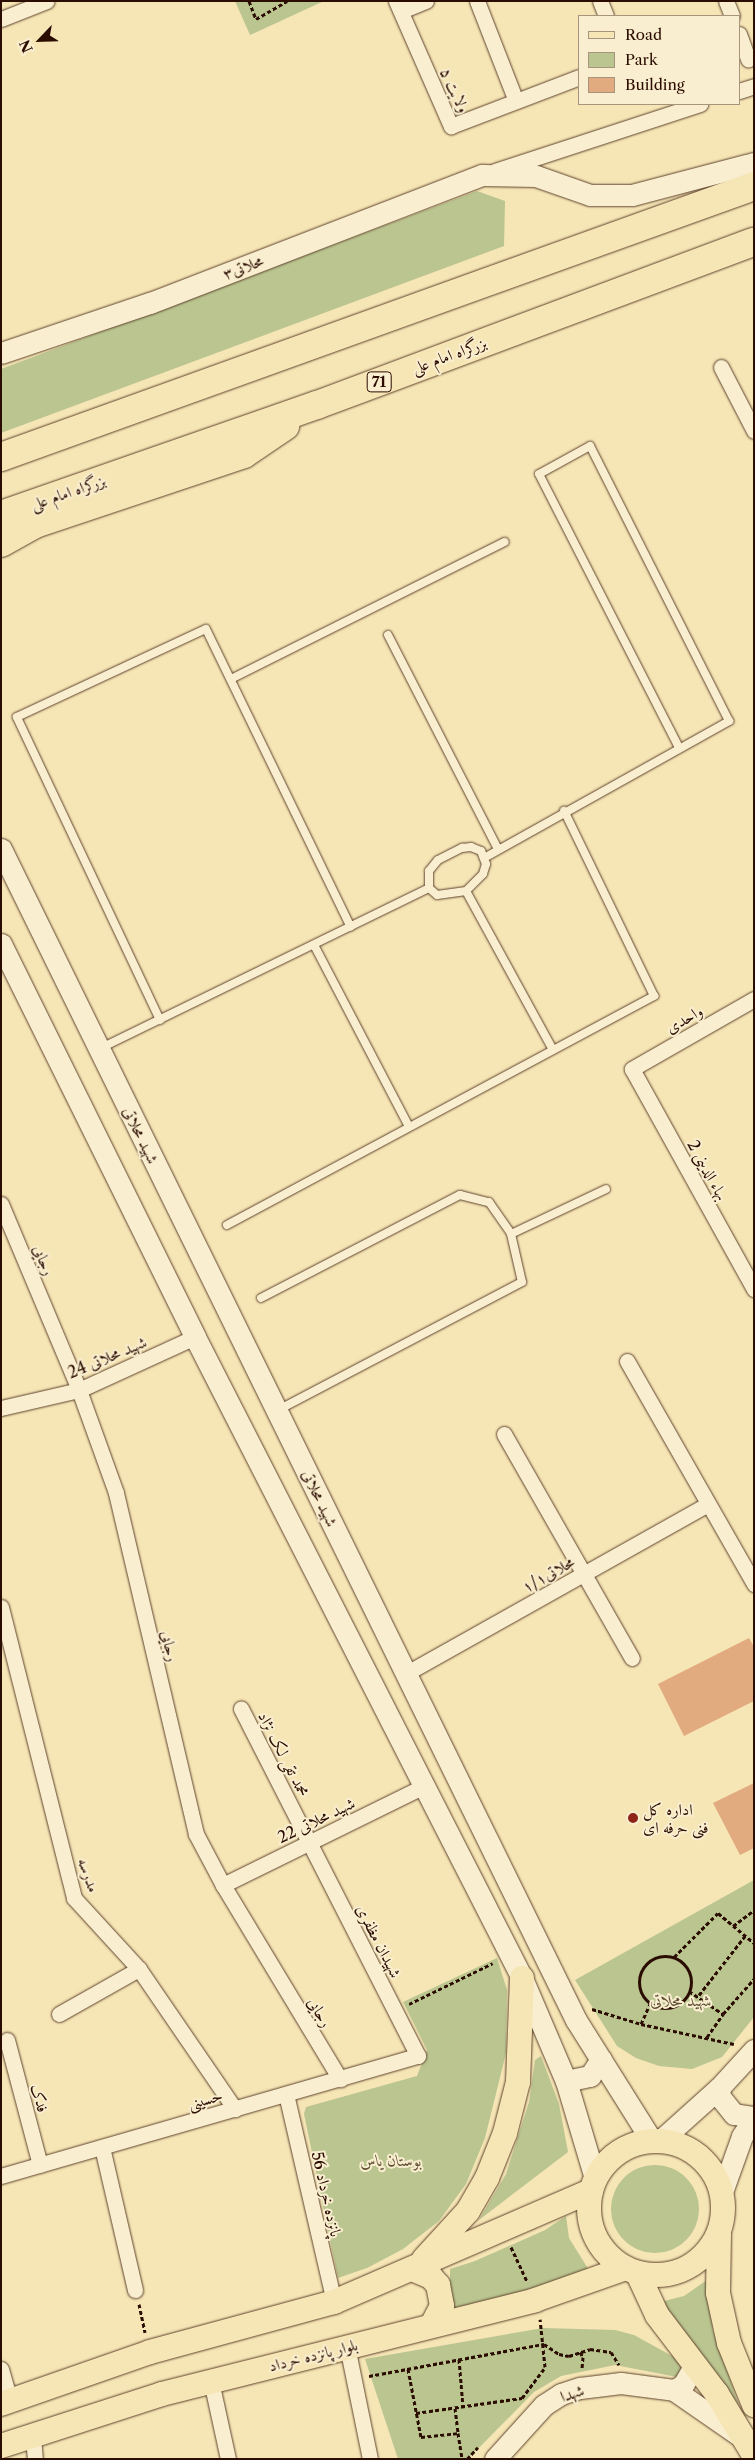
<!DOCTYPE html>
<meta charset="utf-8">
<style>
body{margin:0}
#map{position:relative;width:755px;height:2460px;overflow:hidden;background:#f6e5b5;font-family:"Libre Caslon Text",Amiri,serif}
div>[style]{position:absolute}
.green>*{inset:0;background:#bac590}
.round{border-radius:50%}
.building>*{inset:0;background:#e2ab7f}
.path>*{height:3px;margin-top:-1.5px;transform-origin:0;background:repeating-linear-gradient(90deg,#2b0c00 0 4px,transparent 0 6.5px)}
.path>.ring{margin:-1.5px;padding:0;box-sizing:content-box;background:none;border:3px solid #2b0c00;border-radius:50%}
.roads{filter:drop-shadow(0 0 1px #5e422d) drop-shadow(0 0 1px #5e422d)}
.lane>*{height:8px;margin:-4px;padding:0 4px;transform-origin:4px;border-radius:4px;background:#f9eecf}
.street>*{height:15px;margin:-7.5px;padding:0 7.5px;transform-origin:7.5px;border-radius:7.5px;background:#f9eecf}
.secondary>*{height:21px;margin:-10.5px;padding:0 10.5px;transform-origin:10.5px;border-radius:10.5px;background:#f9eecf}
.primary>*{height:24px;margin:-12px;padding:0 12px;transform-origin:12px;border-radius:12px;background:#f6e5b5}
.primary>.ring{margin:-12px;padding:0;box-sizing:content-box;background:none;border:24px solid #f6e5b5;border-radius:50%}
.highway>*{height:28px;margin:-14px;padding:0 14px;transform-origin:14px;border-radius:14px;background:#f6e5b5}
.dots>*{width:14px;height:14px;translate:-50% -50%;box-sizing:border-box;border:2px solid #f9eecf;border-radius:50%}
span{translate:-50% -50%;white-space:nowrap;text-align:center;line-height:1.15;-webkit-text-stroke:4px #f9eecf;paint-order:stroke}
.shield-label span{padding:1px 4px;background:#f9eecf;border:1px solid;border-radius:4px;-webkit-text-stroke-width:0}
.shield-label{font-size:15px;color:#2b0c00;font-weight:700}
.street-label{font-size:16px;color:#2b0c00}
.poi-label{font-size:16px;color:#2b0c00}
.left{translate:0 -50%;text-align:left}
.park-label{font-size:16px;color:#5d4d32;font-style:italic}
.frame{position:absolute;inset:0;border:2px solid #2b0c00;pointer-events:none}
.legend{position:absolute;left:578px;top:15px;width:162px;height:90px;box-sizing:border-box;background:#f9eecf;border:1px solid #a7947c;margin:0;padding:6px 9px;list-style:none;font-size:15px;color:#2b0c00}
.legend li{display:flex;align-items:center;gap:10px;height:25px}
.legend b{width:25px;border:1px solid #a7947c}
.north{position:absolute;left:15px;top:15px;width:50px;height:50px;-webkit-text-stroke:4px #f9eecf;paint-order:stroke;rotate:246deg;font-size:14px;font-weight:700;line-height:20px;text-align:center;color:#2b0c00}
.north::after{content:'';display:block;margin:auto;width:18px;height:22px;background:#2b0c00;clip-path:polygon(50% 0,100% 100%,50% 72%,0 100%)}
</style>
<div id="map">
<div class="green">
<div style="clip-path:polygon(235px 1px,324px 1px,250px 35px)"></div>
<div style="clip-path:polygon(477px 191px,505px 201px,504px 246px,1px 433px,1px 369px)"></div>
<div style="clip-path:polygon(754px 1880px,754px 2017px,722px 2057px,692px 2069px,659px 2066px,636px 2058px,617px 2046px,575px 1980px)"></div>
<div style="clip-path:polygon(497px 1958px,507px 1990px,506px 2053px,485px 2138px,466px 2184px,439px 2221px,403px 2249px,367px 2268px,338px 2278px,304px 2114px,306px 2107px,417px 2076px,427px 2050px,403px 2002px)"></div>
<div style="clip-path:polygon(541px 2056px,559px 2104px,568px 2152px,479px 2220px,506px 2174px,529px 2102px,535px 2060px)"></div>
<div class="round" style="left:611px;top:2165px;width:88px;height:88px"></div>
<div style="clip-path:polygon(566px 2216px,569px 2238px,592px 2275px,450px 2314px,450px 2269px,475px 2261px,545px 2230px)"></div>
<div style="clip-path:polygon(707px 2280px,713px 2331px,739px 2405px,660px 2302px,684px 2296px)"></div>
<div style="clip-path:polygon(543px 2328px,615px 2330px,634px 2335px,674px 2357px,685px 2368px,677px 2377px,615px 2365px,561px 2376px,534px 2392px,468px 2459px,398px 2459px,365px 2359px)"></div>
</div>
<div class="building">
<div style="clip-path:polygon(749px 1638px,754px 1647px,754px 1701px,684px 1736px,658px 1684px)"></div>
<div style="clip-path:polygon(754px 1783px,754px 1848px,740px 1855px,713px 1803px)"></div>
</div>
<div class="path">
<div style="left:249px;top:1px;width:19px;rotate:69deg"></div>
<div style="left:256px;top:19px;width:36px;rotate:-30deg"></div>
<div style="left:733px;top:1926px;width:26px;rotate:-37deg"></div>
<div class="ring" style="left:639px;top:1956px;width:49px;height:49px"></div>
<div style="left:674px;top:1957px;width:62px;rotate:-45deg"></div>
<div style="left:718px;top:1913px;width:47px;rotate:39.8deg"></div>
<div style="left:689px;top:1991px;width:41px;rotate:34.1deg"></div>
<div style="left:723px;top:2014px;width:47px;rotate:-48.5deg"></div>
<div style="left:699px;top:1995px;width:75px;rotate:-52.1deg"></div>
<div style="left:409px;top:2004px;width:93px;rotate:-26deg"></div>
<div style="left:592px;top:2009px;width:51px;rotate:17deg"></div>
<div style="left:641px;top:2024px;width:95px;rotate:12.1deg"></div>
<div style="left:641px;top:2024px;width:24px;rotate:-66deg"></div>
<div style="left:707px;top:2037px;width:28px;rotate:-55deg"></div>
<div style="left:511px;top:2247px;width:38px;rotate:65deg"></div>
<div style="left:139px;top:2304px;width:29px;rotate:78deg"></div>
<div style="left:580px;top:2352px;width:6px;rotate:59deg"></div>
<div style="left:583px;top:2357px;width:11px;rotate:95deg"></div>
<div style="left:459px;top:2359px;width:48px;rotate:85.2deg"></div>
<div style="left:408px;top:2369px;width:69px;rotate:79.2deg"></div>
<div style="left:421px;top:2437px;width:37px;rotate:-6deg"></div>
<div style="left:458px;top:2433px;width:26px;rotate:81deg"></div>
<div style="left:369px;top:2376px;width:178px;rotate:-10.4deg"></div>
<div style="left:544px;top:2344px;width:18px;rotate:34deg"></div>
<div style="left:559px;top:2354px;width:10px;rotate:11deg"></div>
<div style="left:569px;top:2356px;width:22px;rotate:-18deg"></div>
<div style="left:590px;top:2349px;width:21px;rotate:8deg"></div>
<div style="left:611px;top:2352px;width:15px;rotate:58deg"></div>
<div style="left:455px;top:2408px;width:25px;rotate:83deg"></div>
<div style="left:416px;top:2413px;width:107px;rotate:-8.1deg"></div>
<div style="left:522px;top:2398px;width:39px;rotate:-53deg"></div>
<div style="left:545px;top:2367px;width:48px;rotate:-95.9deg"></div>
<div style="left:467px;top:2459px;width:16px;rotate:-47deg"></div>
</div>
<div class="roads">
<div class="lane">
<div style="left:388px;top:635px;width:241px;rotate:62.8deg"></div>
<div style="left:231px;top:679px;width:306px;rotate:-26.6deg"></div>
<div style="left:471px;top:847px;width:11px;rotate:22deg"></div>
<div style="left:481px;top:851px;width:14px;rotate:69deg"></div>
<div style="left:486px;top:864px;width:10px;rotate:107deg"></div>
<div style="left:483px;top:874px;width:24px;rotate:135deg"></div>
<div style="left:466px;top:891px;width:29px;rotate:172deg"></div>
<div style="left:437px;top:895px;width:11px;rotate:-139deg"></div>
<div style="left:429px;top:888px;width:17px;rotate:-90deg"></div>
<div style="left:429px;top:871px;width:14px;rotate:-51deg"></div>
<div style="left:438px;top:860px;width:27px;rotate:-27deg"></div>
<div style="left:462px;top:848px;width:9px;rotate:-6deg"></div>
<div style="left:484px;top:858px;width:281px;rotate:-29.2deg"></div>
<div style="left:729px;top:721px;width:308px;rotate:-116.8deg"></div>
<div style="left:590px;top:446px;width:58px;rotate:151.2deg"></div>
<div style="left:539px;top:474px;width:308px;rotate:62.9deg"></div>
<div style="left:466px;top:891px;width:181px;rotate:61.3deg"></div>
<div style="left:314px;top:945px;width:205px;rotate:62.4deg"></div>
<div style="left:160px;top:1020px;width:335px;rotate:-115.3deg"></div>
<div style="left:17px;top:717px;width:208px;rotate:-25deg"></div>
<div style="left:206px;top:629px;width:331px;rotate:64.1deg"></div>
<div style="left:101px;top:1048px;width:365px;rotate:-26deg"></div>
<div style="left:227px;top:1225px;width:485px;rotate:-28.2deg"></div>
<div style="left:654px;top:996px;width:206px;rotate:-115.9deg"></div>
<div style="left:511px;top:1234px;width:105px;rotate:-25.3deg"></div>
<div style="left:261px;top:1298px;width:224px;rotate:-27.4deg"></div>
<div style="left:460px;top:1195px;width:30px;rotate:14deg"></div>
<div style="left:489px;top:1202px;width:39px;rotate:55deg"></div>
<div style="left:511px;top:1234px;width:49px;rotate:77.1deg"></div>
<div style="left:522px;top:1282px;width:276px;rotate:152.3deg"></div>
</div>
<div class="street">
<div style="left:396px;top:1px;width:137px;rotate:66.3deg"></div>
<div style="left:451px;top:126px;width:137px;rotate:-20.9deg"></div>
<div style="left:477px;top:1px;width:107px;rotate:68.7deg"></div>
<div style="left:600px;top:1px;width:16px;rotate:68deg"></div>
<div style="left:726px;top:1px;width:16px;rotate:68deg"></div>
<div style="left:401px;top:11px;width:27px;rotate:-22deg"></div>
<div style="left:1px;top:19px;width:49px;rotate:-21.4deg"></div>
<div style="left:739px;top:34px;width:27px;rotate:70deg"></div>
<div style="left:739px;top:91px;width:16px;rotate:-18deg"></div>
<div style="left:495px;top:171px;width:216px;rotate:-18.1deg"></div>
<div style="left:721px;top:367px;width:72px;rotate:62.7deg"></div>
<div style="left:754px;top:999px;width:141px;rotate:150.2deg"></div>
<div style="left:632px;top:1069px;width:252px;rotate:61deg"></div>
<div style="left:1px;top:1204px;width:202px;rotate:67.2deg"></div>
<div style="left:79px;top:1390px;width:109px;rotate:70.2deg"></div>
<div style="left:116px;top:1493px;width:350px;rotate:76.8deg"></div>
<div style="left:196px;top:1834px;width:58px;rotate:62.1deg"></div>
<div style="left:223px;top:1885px;width:227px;rotate:58.9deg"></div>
<div style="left:627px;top:1361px;width:257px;rotate:60.3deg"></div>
<div style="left:1px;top:1408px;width:80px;rotate:-13deg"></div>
<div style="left:79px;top:1390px;width:128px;rotate:-24.6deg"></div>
<div style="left:504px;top:1434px;width:258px;rotate:60.3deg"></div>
<div style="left:1px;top:1607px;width:300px;rotate:75.9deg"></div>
<div style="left:74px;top:1898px;width:96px;rotate:47.5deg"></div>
<div style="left:139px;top:1969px;width:170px;rotate:55.6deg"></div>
<div style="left:405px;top:1674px;width:347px;rotate:-29.3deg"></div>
<div style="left:223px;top:1885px;width:224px;rotate:-26.2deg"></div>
<div style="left:59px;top:2014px;width:92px;rotate:-29.4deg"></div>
<div style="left:7px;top:2040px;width:129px;rotate:75.2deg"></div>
<div style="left:286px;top:2094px;width:213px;rotate:77deg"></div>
<div style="left:102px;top:2147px;width:147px;rotate:77deg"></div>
<div style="left:1px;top:2176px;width:434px;rotate:-16.1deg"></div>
<div style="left:418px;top:2056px;width:390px;rotate:-117deg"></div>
<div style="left:347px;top:2346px;width:115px;rotate:78.5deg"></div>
<div style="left:1px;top:2369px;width:33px;rotate:74deg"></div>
<div style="left:211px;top:2381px;width:80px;rotate:77.7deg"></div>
<div style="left:33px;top:2437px;width:22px;rotate:85deg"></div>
</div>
<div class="secondary">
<div style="left:1px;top:353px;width:157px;rotate:-18.6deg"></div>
<div style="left:150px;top:303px;width:356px;rotate:-21.1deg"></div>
<div style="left:482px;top:175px;width:54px;rotate:1.1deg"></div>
<div style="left:536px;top:176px;width:57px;rotate:19.4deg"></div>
<div style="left:590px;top:195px;width:42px"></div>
<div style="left:632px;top:195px;width:126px;rotate:-14.7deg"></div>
<div style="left:1px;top:849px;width:1305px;rotate:63.85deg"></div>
<div style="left:576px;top:2020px;width:143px;rotate:57.9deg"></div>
<div style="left:1px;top:944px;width:438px;rotate:63.7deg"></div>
<div style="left:195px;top:1337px;width:720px;rotate:62.97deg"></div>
<div style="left:522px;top:1978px;width:112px;rotate:66.9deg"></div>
<div style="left:566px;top:2081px;width:101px;rotate:73.4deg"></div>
<div style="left:566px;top:2081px;width:25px;rotate:-12deg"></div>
<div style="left:590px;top:2076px;width:20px;rotate:-57deg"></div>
<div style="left:719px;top:2088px;width:9px;rotate:84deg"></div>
<div style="left:720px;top:2097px;width:22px;rotate:51deg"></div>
<div style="left:734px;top:2114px;width:20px;rotate:9deg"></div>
<div style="left:661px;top:2140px;width:78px;rotate:-41.9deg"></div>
<div style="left:719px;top:2088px;width:52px;rotate:-47.4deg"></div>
<div style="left:722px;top:2192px;width:59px;rotate:-70.3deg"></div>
<div style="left:742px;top:2136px;width:21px;rotate:-55deg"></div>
<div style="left:695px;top:2365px;width:23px;rotate:121deg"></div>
<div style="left:683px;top:2385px;width:10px;rotate:151deg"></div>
<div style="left:674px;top:2390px;width:83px;rotate:34.7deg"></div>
<div style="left:495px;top:2459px;width:73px;rotate:-47.8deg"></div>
<div style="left:544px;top:2405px;width:20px;rotate:-33deg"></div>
<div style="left:561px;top:2394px;width:20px;rotate:-18deg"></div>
<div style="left:580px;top:2388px;width:41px;rotate:-7deg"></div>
<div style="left:621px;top:2383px;width:53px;rotate:7.5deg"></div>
</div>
<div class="primary">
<div class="ring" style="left:589px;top:2141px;width:110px;height:110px"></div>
<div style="left:719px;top:2234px;width:59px;rotate:91deg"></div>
<div style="left:718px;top:2293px;width:51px;rotate:77.6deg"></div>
<div style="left:729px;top:2343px;width:67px;rotate:68deg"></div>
<div style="left:424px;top:2259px;width:65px;rotate:-47.5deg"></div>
<div style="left:468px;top:2211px;width:38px;rotate:-60deg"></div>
<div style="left:487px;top:2178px;width:48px;rotate:-68.2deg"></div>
<div style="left:505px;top:2133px;width:53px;rotate:-75.7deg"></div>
<div style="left:518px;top:2082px;width:104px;rotate:-87.8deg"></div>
<div style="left:412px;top:2269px;width:21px;rotate:23deg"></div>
<div style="left:431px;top:2277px;width:11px;rotate:49deg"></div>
<div style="left:438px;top:2285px;width:21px;rotate:79deg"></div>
<div style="left:442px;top:2306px;width:21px;rotate:118deg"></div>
<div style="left:638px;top:2274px;width:45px;rotate:65.1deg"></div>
<div style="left:657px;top:2315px;width:99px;rotate:52.8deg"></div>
<div style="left:717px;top:2394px;width:71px;rotate:58.8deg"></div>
<div style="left:1px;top:2404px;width:158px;rotate:-19.2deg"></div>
<div style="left:150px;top:2352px;width:191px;rotate:-15.2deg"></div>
<div style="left:334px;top:2302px;width:280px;rotate:-23.4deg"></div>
<div style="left:1px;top:2446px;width:169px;rotate:-17.9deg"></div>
<div style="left:162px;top:2394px;width:385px;rotate:-14.1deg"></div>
<div style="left:535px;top:2300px;width:96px;rotate:-19.4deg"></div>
</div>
<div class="highway">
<div style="left:1px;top:457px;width:800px;rotate:-19.79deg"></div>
<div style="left:1px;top:515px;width:335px;rotate:-19.2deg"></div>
<div style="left:317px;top:405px;width:466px;rotate:-20.5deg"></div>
<div style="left:1px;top:543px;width:39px;rotate:-29deg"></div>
<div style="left:35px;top:524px;width:220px;rotate:-18.5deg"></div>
<div style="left:244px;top:454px;width:50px;rotate:-34.3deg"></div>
</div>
</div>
<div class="dots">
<div style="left:633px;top:1818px;background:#8f2418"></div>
</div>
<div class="shield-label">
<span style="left:379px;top:382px">71</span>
</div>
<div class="street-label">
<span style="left:455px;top:90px;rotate:65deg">ولایت ۵</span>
<span style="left:243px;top:267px;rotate:-21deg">محلاتی۳</span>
<span style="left:449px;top:355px;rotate:-20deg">بزرگراه امام علی</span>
<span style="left:68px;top:492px;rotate:-19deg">بزرگراه امام علی</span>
<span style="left:684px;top:1019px;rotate:-30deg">واحدی</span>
<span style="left:141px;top:1135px;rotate:64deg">شهید محلاتی</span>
<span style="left:708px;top:1170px;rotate:61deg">بهاء الدینی 2</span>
<span style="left:44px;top:1260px;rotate:67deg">رجایی</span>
<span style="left:107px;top:1357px;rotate:-23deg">شهید محلاتی 24</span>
<span style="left:320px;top:1498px;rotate:64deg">شهید محلاتی</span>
<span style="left:548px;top:1574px;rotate:-29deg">محلاتی۱/۱</span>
<span style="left:170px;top:1646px;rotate:77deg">رجایی</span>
<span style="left:284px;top:1754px;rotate:63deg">محمد تقی لک نژاد</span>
<span style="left:316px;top:1820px;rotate:-26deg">شهید محلاتی 22</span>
<span style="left:89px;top:1875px;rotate:71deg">مدرسه</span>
<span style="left:379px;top:1941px;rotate:63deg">شهیدان مظفری</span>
<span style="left:320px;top:2012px;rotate:59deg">رجایی</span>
<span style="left:40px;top:2098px;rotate:75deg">فدک</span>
<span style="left:205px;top:2099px;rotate:-16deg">حسینی</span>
<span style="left:327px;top:2194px;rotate:77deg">پانزده خرداد 56</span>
<span style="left:313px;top:2355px;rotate:-14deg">بلوار پانزده خرداد</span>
<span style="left:572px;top:2393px;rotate:-19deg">شهدا</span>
</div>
<div class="poi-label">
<span class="left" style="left:643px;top:1818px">اداره کل<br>فنی حرفه ای</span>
</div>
<div class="park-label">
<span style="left:681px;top:2000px">شهید محلاتی</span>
<span style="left:391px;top:2160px">بوستان یاس</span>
</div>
<div class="frame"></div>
<ul class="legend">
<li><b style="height:6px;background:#f6e5b5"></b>Road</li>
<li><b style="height:14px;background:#bac590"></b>Park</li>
<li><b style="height:14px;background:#e2ab7f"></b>Building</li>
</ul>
<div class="north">N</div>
</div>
